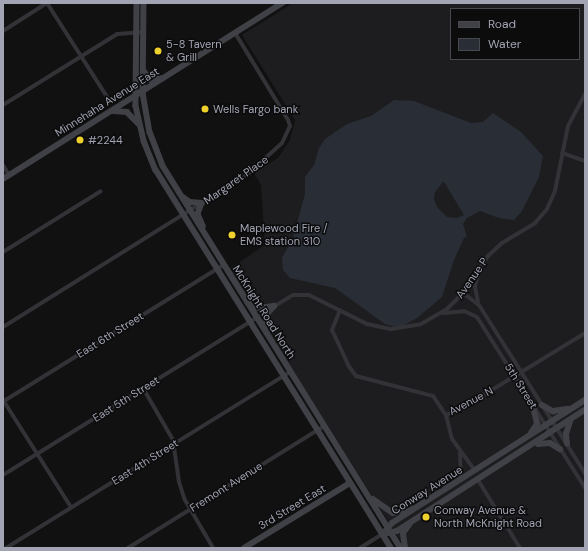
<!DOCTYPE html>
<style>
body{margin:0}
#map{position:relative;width:588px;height:551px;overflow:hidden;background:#111112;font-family:"DM Sans",sans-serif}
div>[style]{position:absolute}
.built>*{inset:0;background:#1d1d1f}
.water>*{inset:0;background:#282d36}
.street>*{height:4px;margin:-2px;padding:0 2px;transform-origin:2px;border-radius:2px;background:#323237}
.secondary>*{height:5.5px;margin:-2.75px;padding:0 2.75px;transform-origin:2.75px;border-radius:2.75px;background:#404047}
.dots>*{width:11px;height:11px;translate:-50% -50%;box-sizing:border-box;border:2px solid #0c0c0d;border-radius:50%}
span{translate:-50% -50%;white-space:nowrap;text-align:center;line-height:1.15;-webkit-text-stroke:3px #0c0c0d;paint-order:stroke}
.poi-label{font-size:11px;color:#a2a4b3}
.left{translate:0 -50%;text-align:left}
.street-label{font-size:11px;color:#a2a4b3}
.frame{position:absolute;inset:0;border:4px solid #a2a4b3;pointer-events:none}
.legend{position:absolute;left:450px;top:8px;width:130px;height:52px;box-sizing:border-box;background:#0c0c0d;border:1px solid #48494f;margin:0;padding:5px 7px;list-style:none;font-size:12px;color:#a2a4b3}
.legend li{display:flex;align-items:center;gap:8px;height:20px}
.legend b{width:20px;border:1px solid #48494f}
</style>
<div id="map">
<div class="built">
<div style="clip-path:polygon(evenodd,293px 3px,585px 3px,585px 548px,405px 548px,229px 269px,265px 245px,261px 185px,254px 173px,278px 158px,290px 140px,295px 120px,242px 35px,293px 3px,451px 9px,579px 9px,579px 59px,451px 59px,451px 9px)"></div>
</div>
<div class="water">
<div style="clip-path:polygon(evenodd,394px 100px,414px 101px,471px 123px,483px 122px,493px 113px,521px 132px,543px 156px,539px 177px,522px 211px,514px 220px,499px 218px,480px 211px,467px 218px,463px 224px,467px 237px,464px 238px,454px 260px,442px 297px,417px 318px,399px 328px,385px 324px,335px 288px,290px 278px,283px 270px,282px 258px,293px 238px,305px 194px,305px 177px,314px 165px,319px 148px,325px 139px,347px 124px,371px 116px,394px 100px,443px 182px,444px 182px,464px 215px,457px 218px,447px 217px,437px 207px,434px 199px,435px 192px,443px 182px)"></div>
</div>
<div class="street">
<div style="left:47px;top:3px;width:115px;rotate:57.4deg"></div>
<div style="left:3px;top:31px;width:52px;rotate:-32.5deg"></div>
<div style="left:3px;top:105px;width:134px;rotate:-31.9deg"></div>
<div style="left:117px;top:34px;width:27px;rotate:-4deg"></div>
<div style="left:562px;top:153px;width:24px;rotate:19deg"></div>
<div style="left:3px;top:165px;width:12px;rotate:59deg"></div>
<div style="left:3px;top:252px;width:115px;rotate:-31.9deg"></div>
<div style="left:463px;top:293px;width:20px;rotate:37deg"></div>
<div style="left:479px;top:305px;width:199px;rotate:57.8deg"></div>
<div style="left:478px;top:302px;width:16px;rotate:-101deg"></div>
<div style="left:475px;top:286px;width:15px;rotate:-74deg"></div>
<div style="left:273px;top:307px;width:23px;rotate:-31deg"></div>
<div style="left:293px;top:295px;width:16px"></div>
<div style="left:309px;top:295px;width:65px;rotate:26.6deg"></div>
<div style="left:367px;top:324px;width:25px;rotate:12deg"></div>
<div style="left:391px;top:329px;width:30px;rotate:-9deg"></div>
<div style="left:421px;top:324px;width:30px;rotate:-30deg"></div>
<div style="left:447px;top:309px;width:23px;rotate:-45deg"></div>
<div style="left:463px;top:293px;width:45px;rotate:-56deg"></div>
<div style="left:488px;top:256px;width:19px;rotate:-43deg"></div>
<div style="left:502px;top:243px;width:39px;rotate:-31deg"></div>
<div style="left:535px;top:223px;width:18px;rotate:-49deg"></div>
<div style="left:547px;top:209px;width:20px;rotate:-66deg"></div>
<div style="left:555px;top:191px;width:66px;rotate:-78.7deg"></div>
<div style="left:568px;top:126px;width:36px;rotate:-62deg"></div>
<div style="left:340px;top:310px;width:22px;rotate:112deg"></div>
<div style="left:332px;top:330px;width:38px;rotate:65deg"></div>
<div style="left:348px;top:365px;width:14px;rotate:54deg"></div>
<div style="left:356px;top:376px;width:80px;rotate:14.6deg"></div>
<div style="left:433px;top:396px;width:23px;rotate:56deg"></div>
<div style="left:446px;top:415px;width:20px;rotate:-24deg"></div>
<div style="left:464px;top:407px;width:142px;rotate:-31.4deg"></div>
<div style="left:443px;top:313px;width:21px;rotate:-5deg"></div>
<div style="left:464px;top:311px;width:14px;rotate:25deg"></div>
<div style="left:477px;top:317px;width:202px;rotate:57.7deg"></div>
<div style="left:3px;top:327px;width:289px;rotate:-32deg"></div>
<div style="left:248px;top:174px;width:46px;rotate:-42.4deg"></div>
<div style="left:282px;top:143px;width:19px;rotate:-65deg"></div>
<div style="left:290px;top:126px;width:6px;rotate:-108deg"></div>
<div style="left:288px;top:120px;width:102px;rotate:-121.3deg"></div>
<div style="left:143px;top:388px;width:60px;rotate:60deg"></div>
<div style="left:173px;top:440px;width:42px;rotate:81.9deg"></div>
<div style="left:179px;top:482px;width:19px;rotate:72deg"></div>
<div style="left:185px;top:500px;width:56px;rotate:59.7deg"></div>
<div style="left:3px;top:400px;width:127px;rotate:57.6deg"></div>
<div style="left:4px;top:401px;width:258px;rotate:-31.8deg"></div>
<div style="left:446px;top:415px;width:25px;rotate:76deg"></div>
<div style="left:452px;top:439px;width:39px;rotate:54deg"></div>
<div style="left:460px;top:453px;width:27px;rotate:88deg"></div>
<div style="left:3px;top:475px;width:312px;rotate:-31.8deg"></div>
<div style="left:478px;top:480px;width:80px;rotate:58.3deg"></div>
<div style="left:6px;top:548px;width:334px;rotate:-31.8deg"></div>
<div style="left:128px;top:548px;width:231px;rotate:-31.9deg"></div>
<div style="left:360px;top:548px;width:26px;rotate:-32deg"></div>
</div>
<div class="secondary">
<div style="left:137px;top:3px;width:103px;rotate:90.6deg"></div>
<div style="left:136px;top:106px;width:36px;rotate:77deg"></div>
<div style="left:144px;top:141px;width:31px;rotate:68deg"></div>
<div style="left:156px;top:170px;width:445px;rotate:58.1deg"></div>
<div style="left:144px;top:3px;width:90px;rotate:90.6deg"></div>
<div style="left:143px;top:93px;width:40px;rotate:80deg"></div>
<div style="left:150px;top:132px;width:36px;rotate:69deg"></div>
<div style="left:163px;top:166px;width:450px;rotate:58.1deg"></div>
<div style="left:144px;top:71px;width:11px;rotate:52deg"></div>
<div style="left:151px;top:80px;width:12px;rotate:-9deg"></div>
<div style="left:113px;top:111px;width:14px;rotate:4deg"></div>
<div style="left:127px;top:112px;width:16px;rotate:45deg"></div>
<div style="left:3px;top:179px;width:331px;rotate:-32.2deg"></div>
<div style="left:183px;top:197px;width:9px;rotate:36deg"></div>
<div style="left:190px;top:202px;width:12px;rotate:5deg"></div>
<div style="left:202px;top:203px;width:12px;rotate:110deg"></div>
<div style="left:198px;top:214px;width:13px;rotate:67deg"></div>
<div style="left:248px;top:303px;width:11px;rotate:27deg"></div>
<div style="left:258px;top:308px;width:16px;rotate:-7deg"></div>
<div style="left:265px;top:328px;width:13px;rotate:-86deg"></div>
<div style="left:266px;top:315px;width:12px;rotate:-48deg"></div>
<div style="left:542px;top:405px;width:13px;rotate:29deg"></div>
<div style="left:553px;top:411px;width:15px;rotate:-8deg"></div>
<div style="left:531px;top:433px;width:11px;rotate:-56deg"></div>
<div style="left:537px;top:424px;width:18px;rotate:-103deg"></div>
<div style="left:538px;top:444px;width:12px;rotate:-5deg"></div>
<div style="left:550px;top:443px;width:12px;rotate:31deg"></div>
<div style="left:567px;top:444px;width:10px;rotate:-96deg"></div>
<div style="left:566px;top:434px;width:13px;rotate:-72deg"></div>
<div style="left:373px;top:499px;width:24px;rotate:35deg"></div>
<div style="left:393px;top:513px;width:18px;rotate:-16deg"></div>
<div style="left:386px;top:530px;width:9px;rotate:-49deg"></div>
<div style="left:392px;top:523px;width:229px;rotate:-32.5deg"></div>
<div style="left:388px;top:533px;width:9px;rotate:-13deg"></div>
<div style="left:397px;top:531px;width:224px;rotate:-32.8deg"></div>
<div style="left:244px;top:548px;width:124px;rotate:-31.5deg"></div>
<div style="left:405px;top:548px;width:15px;rotate:-98deg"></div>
<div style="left:403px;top:533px;width:10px;rotate:-53deg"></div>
</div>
<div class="dots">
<div style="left:158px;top:51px;background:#efd12d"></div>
<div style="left:205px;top:109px;background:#efd12d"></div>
<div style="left:80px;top:140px;background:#efd12d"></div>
<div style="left:232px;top:235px;background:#efd12d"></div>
<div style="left:426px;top:517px;background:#efd12d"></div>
</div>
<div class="poi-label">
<span class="left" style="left:166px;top:51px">5-8 Tavern<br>&amp; Grill</span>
<span class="left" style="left:213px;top:109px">Wells Fargo bank</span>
<span class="left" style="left:88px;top:140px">#2244</span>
<span class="left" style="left:240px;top:235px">Maplewood Fire /<br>EMS station 310</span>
<span class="left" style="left:434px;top:517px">Conway Avenue &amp;<br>North McKnight Road</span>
</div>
<div class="street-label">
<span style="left:107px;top:102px;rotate:-32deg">Minnehaha Avenue East</span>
<span style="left:236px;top:180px;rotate:-35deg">Margaret Place</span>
<span style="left:472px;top:278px;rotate:-55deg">Avenue P</span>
<span style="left:264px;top:312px;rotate:58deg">McKnight Road North</span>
<span style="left:110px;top:335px;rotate:-32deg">East 6th Street</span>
<span style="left:521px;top:386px;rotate:58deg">5th Street</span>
<span style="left:126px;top:399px;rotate:-32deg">East 5th Street</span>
<span style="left:471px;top:401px;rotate:-28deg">Avenue N</span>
<span style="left:145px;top:462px;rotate:-32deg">East 4th Street</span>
<span style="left:226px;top:487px;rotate:-32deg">Fremont Avenue</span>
<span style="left:427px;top:490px;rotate:-32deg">Conway Avenue</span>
<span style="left:292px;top:507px;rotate:-31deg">3rd Street East</span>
</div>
<div class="frame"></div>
<ul class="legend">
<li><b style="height:5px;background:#404047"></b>Road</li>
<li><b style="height:11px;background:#282d36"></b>Water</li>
</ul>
</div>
